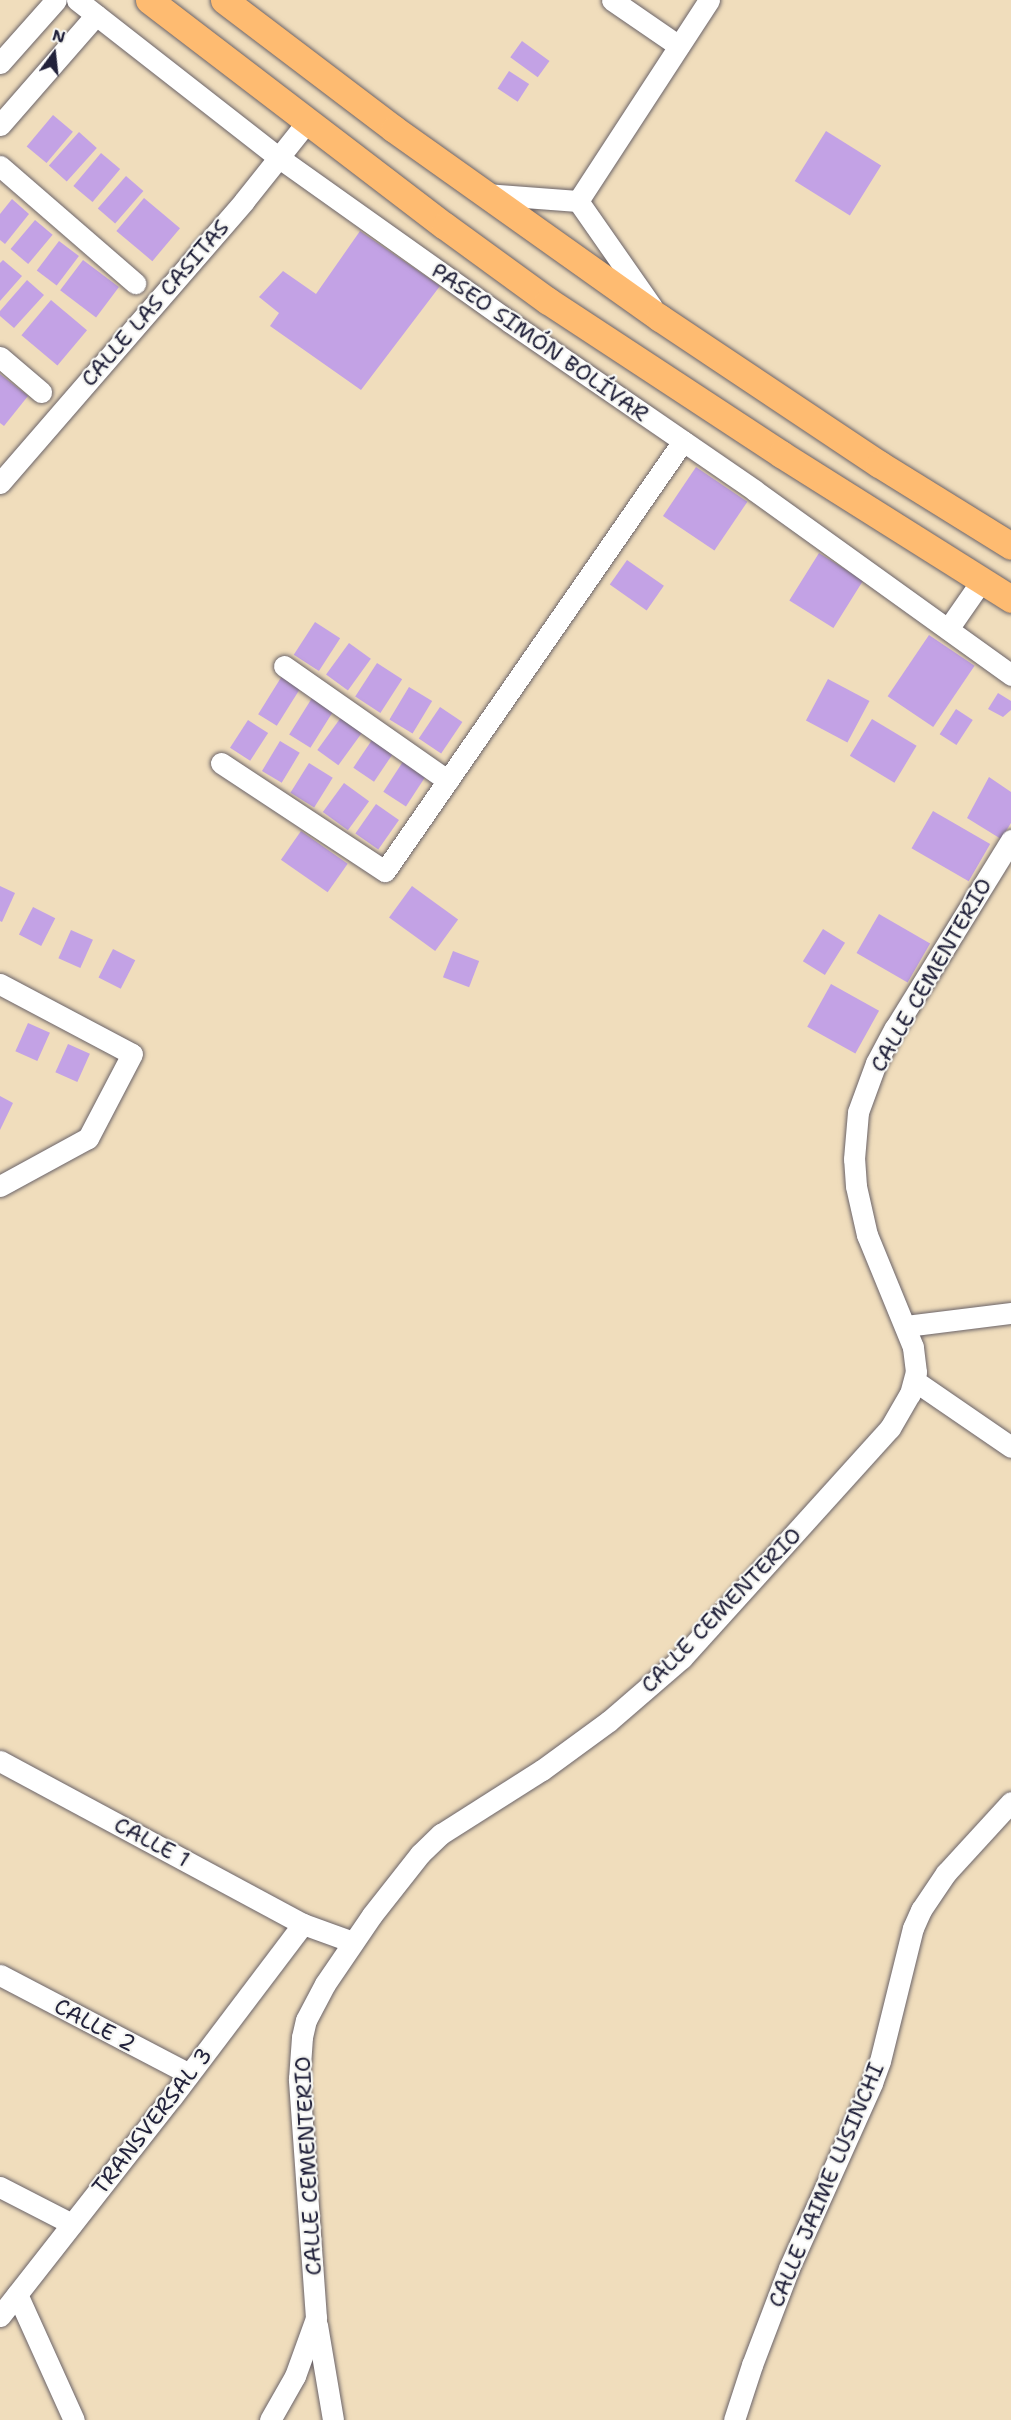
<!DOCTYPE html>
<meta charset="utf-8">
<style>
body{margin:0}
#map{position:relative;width:1011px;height:2420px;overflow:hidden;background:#f0ddbc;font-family:"Shantell Sans",sans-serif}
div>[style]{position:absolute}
.building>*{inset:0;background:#c3a2e5;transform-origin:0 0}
.roads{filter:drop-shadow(0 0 2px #6a6368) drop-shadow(0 0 2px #6a6368)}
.minor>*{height:21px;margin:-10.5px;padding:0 10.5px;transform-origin:10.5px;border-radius:10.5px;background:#fff}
.major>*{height:27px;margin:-13.5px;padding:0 13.5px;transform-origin:13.5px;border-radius:13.5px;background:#febb71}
span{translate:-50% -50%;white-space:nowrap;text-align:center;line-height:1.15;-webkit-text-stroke:4.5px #f6f6f2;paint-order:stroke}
.street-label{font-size:22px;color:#22223b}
.north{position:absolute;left:24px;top:24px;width:60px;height:60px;-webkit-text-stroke:4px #f6f6f2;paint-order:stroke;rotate:15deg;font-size:16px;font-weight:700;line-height:24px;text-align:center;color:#22223b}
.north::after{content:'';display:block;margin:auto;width:21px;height:27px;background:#22223b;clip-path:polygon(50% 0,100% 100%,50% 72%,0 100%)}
</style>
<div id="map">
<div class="building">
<div style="left:522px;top:41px;width:34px;height:20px;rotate:36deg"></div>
<div style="left:509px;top:71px;width:24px;height:21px;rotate:33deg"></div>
<div style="left:53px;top:115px;width:26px;height:41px;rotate:40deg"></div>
<div style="left:826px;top:131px;width:65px;height:59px;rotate:32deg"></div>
<div style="left:79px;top:132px;width:24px;height:45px;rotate:42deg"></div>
<div style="left:101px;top:153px;width:25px;height:43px;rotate:40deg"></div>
<div style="left:126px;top:176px;width:23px;height:43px;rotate:41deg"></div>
<div style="left:144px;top:198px;width:47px;height:43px;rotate:40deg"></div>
<div style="clip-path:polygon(12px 199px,29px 214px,5px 244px,0 240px,0 214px)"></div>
<div style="left:35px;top:220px;width:23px;height:38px;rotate:40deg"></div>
<div style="clip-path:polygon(360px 231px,440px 286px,361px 390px,270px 326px,279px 313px,259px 297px,283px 271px,316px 294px)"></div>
<div style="left:59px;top:241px;width:25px;height:37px;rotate:37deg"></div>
<div style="clip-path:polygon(3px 260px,22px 276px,0 301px,0 263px)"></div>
<div style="left:83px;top:260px;width:45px;height:38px;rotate:37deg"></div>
<div style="clip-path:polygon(27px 280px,44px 295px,14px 328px,0 316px,0 311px)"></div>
<div style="left:51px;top:300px;width:47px;height:46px;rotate:40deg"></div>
<div style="clip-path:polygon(0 374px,28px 396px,4px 426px,0 423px)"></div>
<div style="left:696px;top:467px;width:62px;height:59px;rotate:34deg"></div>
<div style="left:819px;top:553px;width:52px;height:56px;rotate:32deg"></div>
<div style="left:627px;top:560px;width:45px;height:30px;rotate:35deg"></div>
<div style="left:315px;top:622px;width:30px;height:39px;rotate:33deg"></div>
<div style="left:929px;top:635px;width:55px;height:74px;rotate:34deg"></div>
<div style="left:349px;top:643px;width:27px;height:39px;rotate:36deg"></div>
<div style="left:377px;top:663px;width:30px;height:40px;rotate:33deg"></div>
<div style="left:282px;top:676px;width:22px;height:45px;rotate:32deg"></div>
<div style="left:828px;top:679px;width:47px;height:47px;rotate:28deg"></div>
<div style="left:409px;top:687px;width:27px;height:38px;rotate:31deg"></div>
<div style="clip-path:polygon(998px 693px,1011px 701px,1011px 710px,1003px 717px,988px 709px)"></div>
<div style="left:312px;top:698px;width:25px;height:43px;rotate:32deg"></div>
<div style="left:440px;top:707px;width:27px;height:38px;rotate:34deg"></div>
<div style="left:956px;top:709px;width:20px;height:30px;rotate:33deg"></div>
<div style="left:342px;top:716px;width:26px;height:42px;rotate:36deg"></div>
<div style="left:872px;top:719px;width:52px;height:43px;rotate:31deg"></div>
<div style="left:248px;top:720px;width:24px;height:33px;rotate:33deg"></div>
<div style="left:374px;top:737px;width:25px;height:37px;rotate:34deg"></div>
<div style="left:280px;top:741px;width:23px;height:35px;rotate:31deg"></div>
<div style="left:404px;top:760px;width:27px;height:38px;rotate:33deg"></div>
<div style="left:309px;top:763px;width:28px;height:35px;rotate:32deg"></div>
<div style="clip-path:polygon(989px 777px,1011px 792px,1011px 823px,1001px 839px,967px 818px)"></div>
<div style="left:344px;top:783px;width:31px;height:36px;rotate:36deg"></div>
<div style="left:376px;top:804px;width:28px;height:36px;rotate:35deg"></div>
<div style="left:933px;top:811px;width:66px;height:43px;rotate:30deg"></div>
<div style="left:301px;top:831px;width:57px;height:35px;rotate:35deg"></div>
<div style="clip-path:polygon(0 886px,15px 893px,2px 922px,0 921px)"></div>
<div style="left:412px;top:886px;width:57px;height:39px;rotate:36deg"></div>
<div style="left:33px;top:907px;width:25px;height:31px;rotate:27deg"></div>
<div style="left:879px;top:914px;width:59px;height:45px;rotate:30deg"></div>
<div style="left:823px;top:929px;width:26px;height:38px;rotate:32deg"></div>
<div style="left:71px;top:930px;width:24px;height:31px;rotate:24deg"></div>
<div style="left:113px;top:949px;width:25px;height:32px;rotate:27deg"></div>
<div style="left:453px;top:951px;width:28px;height:28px;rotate:21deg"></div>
<div style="left:831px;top:984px;width:55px;height:49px;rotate:29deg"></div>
<div style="left:28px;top:1023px;width:24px;height:31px;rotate:24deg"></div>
<div style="left:68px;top:1044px;width:24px;height:31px;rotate:24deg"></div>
<div style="clip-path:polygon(0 1096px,13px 1103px,0 1130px)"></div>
</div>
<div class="roads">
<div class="minor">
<div style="left:77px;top:0;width:255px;rotate:38deg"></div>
<div style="left:278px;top:157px;width:285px;rotate:35.4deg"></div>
<div style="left:510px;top:322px;width:296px;rotate:34.5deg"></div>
<div style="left:754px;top:490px;width:317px;rotate:35.7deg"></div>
<div style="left:612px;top:0;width:81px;rotate:34.5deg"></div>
<div style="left:0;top:63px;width:84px;rotate:-48.4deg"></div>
<div style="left:0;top:125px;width:146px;rotate:-48.9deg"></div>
<div style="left:0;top:166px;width:179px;rotate:40.9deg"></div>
<div style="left:485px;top:194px;width:93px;rotate:4.3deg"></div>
<div style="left:578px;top:201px;width:240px;rotate:-56.9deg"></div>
<div style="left:578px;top:201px;width:129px;rotate:55.1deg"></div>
<div style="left:0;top:357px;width:54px;rotate:40.5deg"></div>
<div style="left:0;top:483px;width:373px;rotate:-49.1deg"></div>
<div style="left:244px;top:201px;width:101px;rotate:-51.4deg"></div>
<div style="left:948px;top:629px;width:60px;rotate:-55.2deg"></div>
<div style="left:284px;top:666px;width:200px;rotate:35deg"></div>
<div style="left:221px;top:763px;width:196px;rotate:33.4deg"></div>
<div style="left:385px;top:871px;width:523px;rotate:-55.28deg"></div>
<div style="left:0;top:984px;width:149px;rotate:27.9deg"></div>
<div style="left:132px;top:1054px;width:95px;rotate:117.6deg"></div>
<div style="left:88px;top:1138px;width:100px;rotate:151.4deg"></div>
<div style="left:906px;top:1326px;width:106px;rotate:-7.1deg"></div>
<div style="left:915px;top:1381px;width:116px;rotate:34.5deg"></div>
<div style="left:0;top:1761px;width:344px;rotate:28.3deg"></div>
<div style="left:303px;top:1924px;width:53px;rotate:19.8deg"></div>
<div style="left:0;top:1975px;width:213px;rotate:27.6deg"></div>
<div style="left:0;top:2187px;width:81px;rotate:27.2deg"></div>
<div style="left:17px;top:2294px;width:138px;rotate:65.7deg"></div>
<div style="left:0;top:2316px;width:278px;rotate:-51.9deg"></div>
<div style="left:172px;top:2097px;width:217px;rotate:-52.9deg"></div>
<div style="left:317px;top:2325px;width:96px;rotate:80.4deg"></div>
<div style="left:270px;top:2420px;width:51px;rotate:-60.4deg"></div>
<div style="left:295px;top:2376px;width:62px;rotate:-70.1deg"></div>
<div style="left:316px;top:2318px;width:240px;rotate:-94.1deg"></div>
<div style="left:299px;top:2079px;width:42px;rotate:-85.9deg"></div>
<div style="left:302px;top:2037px;width:17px;rotate:-77deg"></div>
<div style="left:306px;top:2020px;width:41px;rotate:-62.2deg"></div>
<div style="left:325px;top:1984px;width:83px;rotate:-55.7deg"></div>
<div style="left:372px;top:1915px;width:78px;rotate:-51.8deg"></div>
<div style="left:420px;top:1854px;width:29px;rotate:-44deg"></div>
<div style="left:441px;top:1834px;width:120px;rotate:-32.4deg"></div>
<div style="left:542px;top:1770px;width:83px;rotate:-36.2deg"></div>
<div style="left:609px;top:1721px;width:96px;rotate:-40.8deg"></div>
<div style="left:682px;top:1658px;width:310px;rotate:-47.9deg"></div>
<div style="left:890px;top:1428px;width:39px;rotate:-60deg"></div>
<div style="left:910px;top:1394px;width:23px;rotate:-75deg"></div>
<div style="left:916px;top:1372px;width:25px;rotate:-97deg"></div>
<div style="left:913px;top:1347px;width:121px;rotate:-112.3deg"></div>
<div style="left:867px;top:1235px;width:50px;rotate:-102.7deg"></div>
<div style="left:856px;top:1186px;width:27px;rotate:-94deg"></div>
<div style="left:854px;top:1159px;width:47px;rotate:-85.1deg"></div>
<div style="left:858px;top:1112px;width:52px;rotate:-69.8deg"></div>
<div style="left:876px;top:1063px;width:40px;rotate:-62deg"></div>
<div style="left:895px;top:1028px;width:221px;rotate:-58.3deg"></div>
<div style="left:734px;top:2420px;width:58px;rotate:-71.9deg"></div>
<div style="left:752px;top:2365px;width:104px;rotate:-69.1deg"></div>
<div style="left:789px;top:2268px;width:203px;rotate:-65.8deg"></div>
<div style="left:872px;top:2083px;width:23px;rotate:-70deg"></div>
<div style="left:880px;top:2061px;width:137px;rotate:-76.1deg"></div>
<div style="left:913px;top:1928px;width:20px;rotate:-66deg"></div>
<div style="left:921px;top:1910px;width:45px;rotate:-56deg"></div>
<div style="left:946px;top:1873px;width:96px;rotate:-47.5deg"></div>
</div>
<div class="major">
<div style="left:149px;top:0;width:372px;rotate:37.4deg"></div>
<div style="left:445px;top:226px;width:127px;rotate:36.1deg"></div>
<div style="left:548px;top:301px;width:279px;rotate:33.3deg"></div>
<div style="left:781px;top:454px;width:272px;rotate:32.2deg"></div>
<div style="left:224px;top:0;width:213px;rotate:37.2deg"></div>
<div style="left:394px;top:129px;width:326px;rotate:35.4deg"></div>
<div style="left:660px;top:318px;width:263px;rotate:33.7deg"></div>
<div style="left:879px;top:464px;width:155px;rotate:31.8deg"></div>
</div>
</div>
<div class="street-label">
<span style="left:155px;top:303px;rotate:-49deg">CALLE LAS CASITAS</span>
<span style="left:540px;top:342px;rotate:35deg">PASEO SIMÓN BOLÍVAR</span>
<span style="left:931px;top:975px;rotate:-60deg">CALLE CEMENTERIO</span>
<span style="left:721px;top:1610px;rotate:-46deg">CALLE CEMENTERIO</span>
<span style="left:152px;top:1842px;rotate:28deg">CALLE 1</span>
<span style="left:95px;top:2025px;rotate:28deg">CALLE 2</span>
<span style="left:152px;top:2121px;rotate:-52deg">TRANSVERSAL 3</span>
<span style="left:308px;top:2166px;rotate:-93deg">CALLE CEMENTERIO</span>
<span style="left:826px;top:2185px;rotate:-67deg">CALLE JAIME LUSINCHI</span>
</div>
<div class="north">N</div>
</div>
